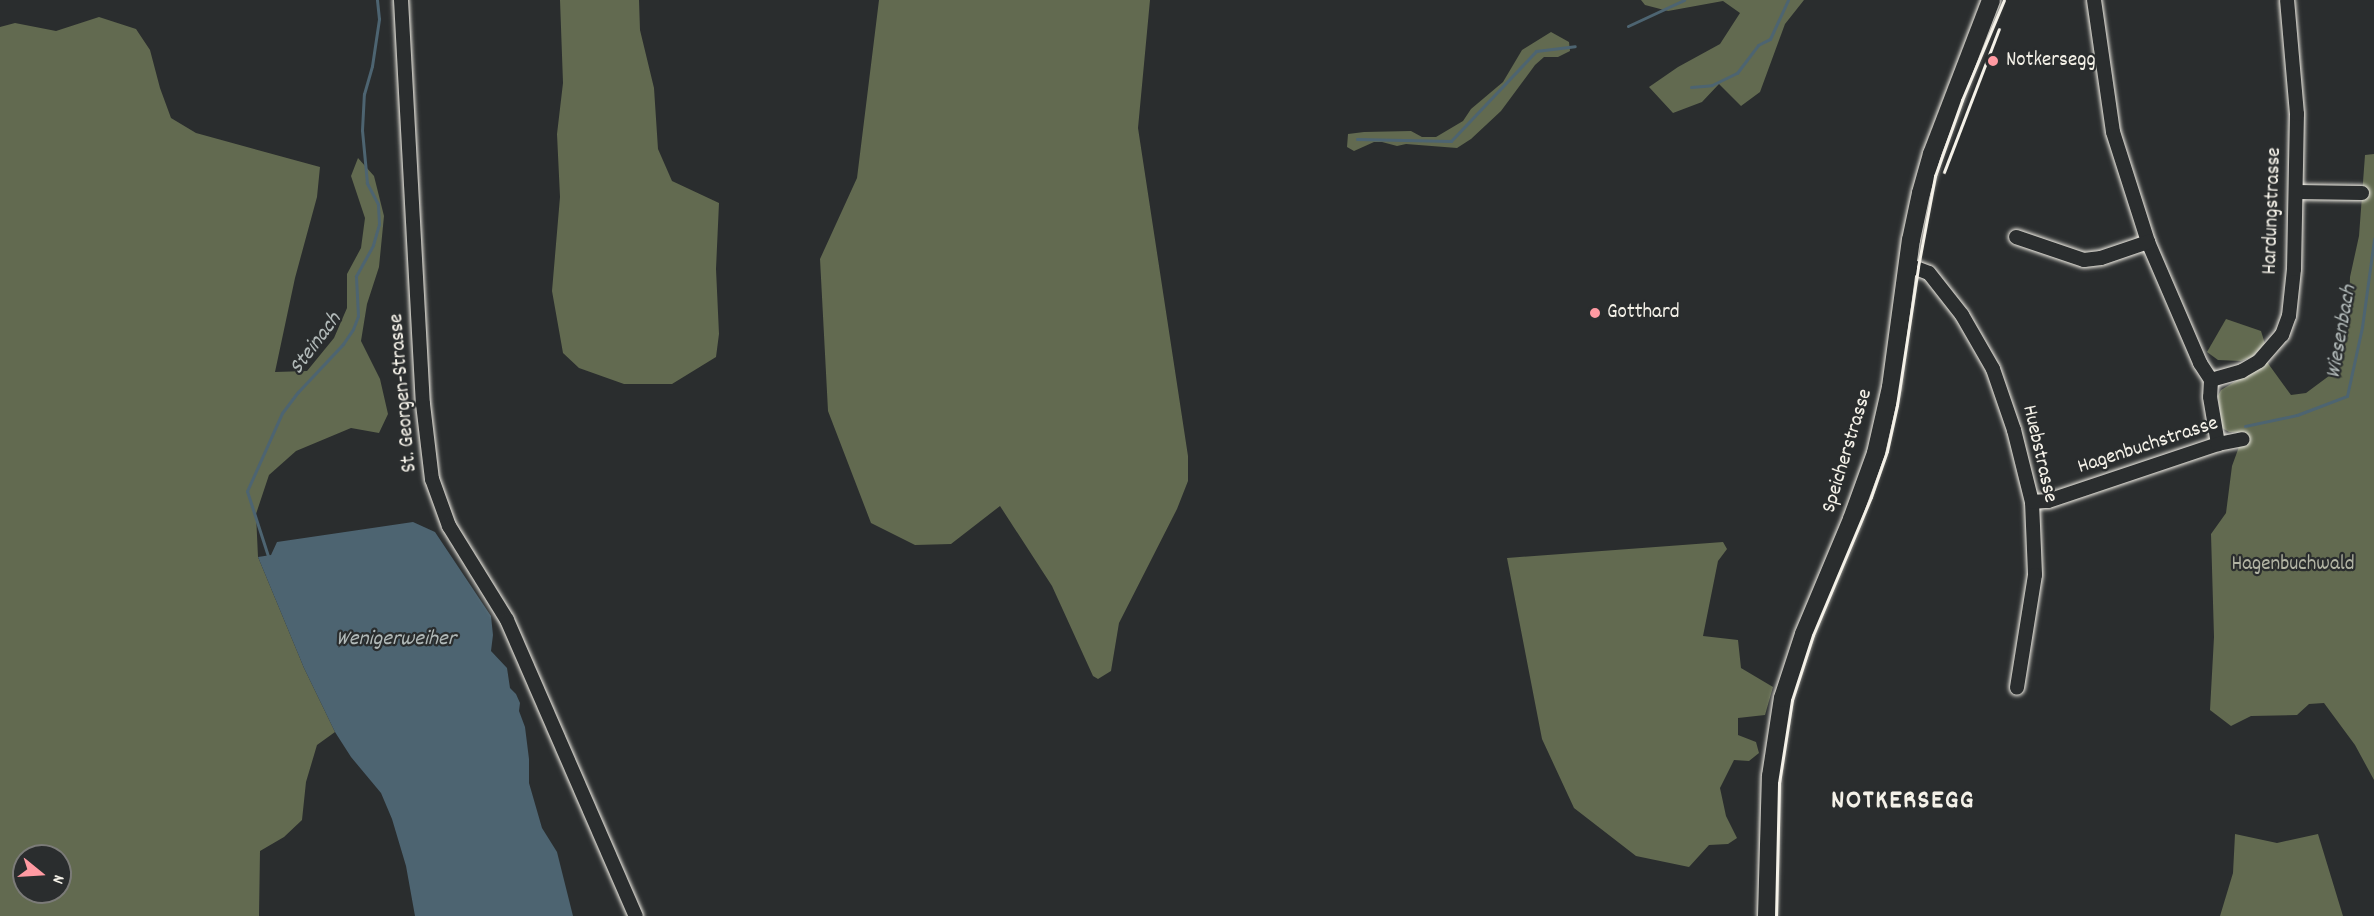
<!DOCTYPE html>
<style>
body{margin:0}
#map{position:relative;width:2374px;height:916px;overflow:hidden;background:#2a2d2e;font-family:Dekko,sans-serif}
div>[style]{position:absolute}
.green>*{inset:0;background:#626a50}
.water>*{inset:0;background:#4d6471}
.stream>*{height:3px;margin:-1.5px;padding:0 1.5px;transform-origin:1.5px;border-radius:1.5px;background:#4d6471}
.roads{filter:drop-shadow(0 0 2px #f4f1e8) drop-shadow(0 0 2px #f4f1e8)}
.street>*{height:14px;margin:-7px;padding:0 7px;transform-origin:7px;border-radius:7px;background:#2a2d2e}
.secondary>*{height:18px;margin:-9px;padding:0 9px;transform-origin:9px;border-radius:9px;background:#2a2d2e}
.rail>*{height:3px;margin:-1.5px;padding:0 1.5px;transform-origin:1.5px;border-radius:1.5px;background:#f4f1e8}
.dots>*{width:16px;height:16px;translate:-50% -50%;box-sizing:border-box;border:3px solid #2a2d2e;border-radius:50%}
span{translate:-50% -50%;white-space:nowrap;text-align:center;line-height:1.15;-webkit-text-stroke:4.5px #2a2d2e;paint-order:stroke}
.poi-label{font-size:21px;color:#f4f1e8}
.left{translate:0 -50%;text-align:left}
.street-label{font-size:21px;color:#f4f1e8}
.park-label{font-size:21px;color:#b2b4a4}
.water-label{font-size:22px;color:#b1b9b8;font-style:italic}
.district-label{font-size:27px;color:#f4f1e8;font-weight:700;letter-spacing:1.5px}
.north{position:absolute;left:12px;top:844px;width:60px;height:60px;box-sizing:border-box;background:#2a2d2e;border:2px solid #7b7b78;border-radius:50%;rotate:108deg;font-size:16px;font-weight:700;line-height:24px;text-align:center;color:#f4f1e8}
.north::after{content:'';display:block;margin:auto;width:21px;height:27px;background:#ff9aa2;clip-path:polygon(50% 0,100% 100%,50% 72%,0 100%)}
</style>
<div id="map">
<div class="green">
<div style="clip-path:polygon(560px 0,639px 0,640px 30px,654px 88px,658px 149px,672px 181px,719px 203px,716px 269px,719px 334px,716px 357px,672px 384px,624px 384px,579px 368px,563px 353px,552px 291px,560px 197px,557px 134px,563px 83px)"></div>
<div style="clip-path:polygon(879px 0,1150px 0,1138px 128px,1188px 456px,1188px 481px,1177px 509px,1119px 623px,1111px 671px,1098px 679px,1093px 676px,1052px 586px,1000px 506px,951px 544px,915px 545px,871px 523px,828px 411px,820px 259px,857px 178px)"></div>
<div style="clip-path:polygon(1641px 0,1804px 0,1785px 24px,1760px 92px,1741px 106px,1719px 84px,1702px 102px,1673px 113px,1649px 87px,1678px 67px,1720px 44px,1740px 13px,1723px 1px,1668px 11px,1645px 5px)"></div>
<div style="clip-path:polygon(evenodd,99px 17px,136px 29px,150px 50px,160px 88px,171px 118px,196px 133px,320px 167px,317px 197px,295px 278px,275px 372px,307px 371px,334px 338px,347px 308px,347px 274px,361px 248px,365px 218px,351px 176px,358px 158px,374px 176px,384px 216px,379px 267px,367px 304px,361px 341px,380px 379px,388px 414px,379px 433px,351px 428px,296px 451px,269px 475px,256px 514px,258px 557px,304px 668px,335px 732px,317px 745px,306px 782px,302px 820px,284px 837px,260px 851px,259px 916px,0 916px,0 27px,15px 23px,56px 31px,99px 17px,24px 856px,60px 856px,60px 892px,24px 892px,24px 856px)"></div>
<div style="clip-path:polygon(1551px 32px,1569px 42px,1570px 51px,1558px 57px,1544px 57px,1535px 65px,1501px 111px,1471px 139px,1457px 148px,1406px 144px,1397px 146px,1382px 142px,1374px 142px,1354px 151px,1347px 147px,1348px 134px,1364px 132px,1411px 131px,1422px 137px,1436px 137px,1463px 121px,1471px 109px,1503px 82px,1522px 50px)"></div>
<div style="clip-path:polygon(2374px 154px,2374px 780px,2355px 745px,2324px 703px,2309px 704px,2297px 715px,2251px 716px,2231px 726px,2210px 710px,2214px 637px,2211px 534px,2226px 513px,2232px 466px,2244px 433px,2229px 432px,2222px 428px,2218px 396px,2221px 390px,2267px 362px,2291px 395px,2306px 393px,2337px 370px,2348px 333px,2350px 277px,2359px 236px,2365px 155px)"></div>
<div style="clip-path:polygon(2226px 319px,2261px 331px,2265px 344px,2252px 357px,2241px 361px,2218px 360px,2207px 352px)"></div>
<div style="clip-path:polygon(1723px 542px,1727px 549px,1718px 561px,1703px 636px,1738px 640px,1741px 668px,1773px 687px,1765px 715px,1738px 718px,1738px 735px,1756px 742px,1759px 753px,1749px 761px,1734px 760px,1720px 788px,1726px 816px,1737px 838px,1728px 844px,1709px 845px,1689px 867px,1636px 856px,1574px 808px,1542px 739px,1507px 558px)"></div>
<div style="clip-path:polygon(2235px 834px,2277px 843px,2318px 834px,2343px 916px,2220px 916px,2233px 873px)"></div>
</div>
<div class="water">
<div style="clip-path:polygon(413px 522px,435px 532px,491px 616px,493px 635px,491px 651px,507px 668px,510px 688px,516px 694px,520px 703px,519px 711px,525px 727px,529px 759px,529px 783px,542px 828px,557px 852px,573px 916px,415px 916px,406px 866px,392px 819px,381px 793px,351px 757px,335px 732px,304px 668px,258px 557px,271px 555px,277px 542px)"></div>
</div>
<div class="stream">
<div style="left:1628px;top:26px;width:62px;rotate:-24.9deg"></div>
<div style="left:1691px;top:87px;width:21px;rotate:-5deg"></div>
<div style="left:1712px;top:85px;width:28px;rotate:-26deg"></div>
<div style="left:1737px;top:73px;width:35px;rotate:-53deg"></div>
<div style="left:1758px;top:45px;width:13px;rotate:-27deg"></div>
<div style="left:1770px;top:39px;width:43px;rotate:-65.2deg"></div>
<div style="left:1357px;top:139px;width:94px;rotate:1.2deg"></div>
<div style="left:1451px;top:141px;width:124px;rotate:-46.6deg"></div>
<div style="left:1536px;top:51px;width:39px;rotate:-7deg"></div>
<div style="left:2245px;top:426px;width:53px;rotate:-11.9deg"></div>
<div style="left:2297px;top:415px;width:53px;rotate:-20.8deg"></div>
<div style="left:2347px;top:396px;width:71px;rotate:-77.7deg"></div>
<div style="left:2362px;top:327px;width:89px;rotate:-82.2deg"></div>
<div style="left:268px;top:556px;width:68px;rotate:-107.9deg"></div>
<div style="left:247px;top:491px;width:85px;rotate:-65.8deg"></div>
<div style="left:282px;top:413px;width:26px;rotate:-53deg"></div>
<div style="left:298px;top:392px;width:66px;rotate:-46.8deg"></div>
<div style="left:343px;top:344px;width:18px;rotate:-56deg"></div>
<div style="left:353px;top:329px;width:14px;rotate:-69deg"></div>
<div style="left:358px;top:316px;width:40px;rotate:-92.9deg"></div>
<div style="left:356px;top:276px;width:35px;rotate:-61deg"></div>
<div style="left:373px;top:245px;width:22px;rotate:-74deg"></div>
<div style="left:379px;top:224px;width:20px;rotate:-93deg"></div>
<div style="left:378px;top:204px;width:24px;rotate:-118deg"></div>
<div style="left:367px;top:183px;width:53px;rotate:-95.4deg"></div>
<div style="left:362px;top:130px;width:36px;rotate:-87deg"></div>
<div style="left:364px;top:94px;width:29px;rotate:-74deg"></div>
<div style="left:372px;top:66px;width:48px;rotate:-81.5deg"></div>
<div style="left:379px;top:19px;width:19px;rotate:-96deg"></div>
</div>
<div class="roads">
<div class="street">
<div style="left:401px;top:0;width:405px;rotate:86.9deg"></div>
<div style="left:423px;top:404px;width:76px;rotate:83.2deg"></div>
<div style="left:432px;top:479px;width:50px;rotate:70.1deg"></div>
<div style="left:449px;top:526px;width:110px;rotate:58.3deg"></div>
<div style="left:507px;top:620px;width:323px;rotate:66.5deg"></div>
<div style="left:2094px;top:0;width:133px;rotate:81.8deg"></div>
<div style="left:2113px;top:132px;width:115px;rotate:72.3deg"></div>
<div style="left:2148px;top:242px;width:132px;rotate:66.7deg"></div>
<div style="left:2200px;top:363px;width:20px;rotate:57deg"></div>
<div style="left:2211px;top:380px;width:17px;rotate:93deg"></div>
<div style="left:2210px;top:397px;width:48px;rotate:80.3deg"></div>
<div style="left:2297px;top:192px;width:65px;rotate:0.9deg"></div>
<div style="left:2016px;top:237px;width:72px;rotate:18.7deg"></div>
<div style="left:2084px;top:260px;width:17px;rotate:-7deg"></div>
<div style="left:2101px;top:258px;width:50px;rotate:-18.8deg"></div>
<div style="left:1908px;top:265px;width:22px;rotate:21deg"></div>
<div style="left:1929px;top:273px;width:53px;rotate:51.8deg"></div>
<div style="left:1962px;top:315px;width:62px;rotate:60.1deg"></div>
<div style="left:1993px;top:369px;width:65px;rotate:71deg"></div>
<div style="left:2014px;top:430px;width:74px;rotate:76deg"></div>
<div style="left:2032px;top:502px;width:73px;rotate:87.6deg"></div>
<div style="left:2035px;top:575px;width:114px;rotate:99.1deg"></div>
<div style="left:2211px;top:380px;width:32px;rotate:-16deg"></div>
<div style="left:2242px;top:371px;width:20px;rotate:-30deg"></div>
<div style="left:2259px;top:361px;width:35px;rotate:-49deg"></div>
<div style="left:2282px;top:335px;width:20px;rotate:-70deg"></div>
<div style="left:2289px;top:316px;width:47px;rotate:-83.9deg"></div>
<div style="left:2294px;top:269px;width:155px;rotate:-88.9deg"></div>
<div style="left:2297px;top:114px;width:114px;rotate:-95deg"></div>
<div style="left:2032px;top:502px;width:16px;rotate:-4deg"></div>
<div style="left:2048px;top:501px;width:179px;rotate:-18.5deg"></div>
<div style="left:2218px;top:444px;width:25px;rotate:-11deg"></div>
</div>
<div class="secondary">
<div style="left:1767px;top:916px;width:140px;rotate:-88.4deg"></div>
<div style="left:1771px;top:776px;width:79px;rotate:-81.3deg"></div>
<div style="left:1783px;top:698px;width:67px;rotate:-71.8deg"></div>
<div style="left:1804px;top:634px;width:125px;rotate:-67.3deg"></div>
<div style="left:1852px;top:519px;width:70px;rotate:-70deg"></div>
<div style="left:1876px;top:453px;width:68px;rotate:-77.2deg"></div>
<div style="left:1891px;top:387px;width:148px;rotate:-82.3deg"></div>
<div style="left:1911px;top:240px;width:48px;rotate:-78deg"></div>
<div style="left:1921px;top:193px;width:41px;rotate:-74.2deg"></div>
<div style="left:1932px;top:154px;width:165px;rotate:-69deg"></div>
</div>
</div>
<div class="rail">
<div style="left:1944px;top:172px;width:153px;rotate:-69deg"></div>
<div style="left:1776px;top:916px;width:133px;rotate:-88.7deg"></div>
<div style="left:1779px;top:783px;width:84px;rotate:-81.1deg"></div>
<div style="left:1792px;top:700px;width:68px;rotate:-72.1deg"></div>
<div style="left:1813px;top:635px;width:150px;rotate:-67.2deg"></div>
<div style="left:1871px;top:497px;width:49px;rotate:-70.8deg"></div>
<div style="left:1887px;top:451px;width:47px;rotate:-77.7deg"></div>
<div style="left:1897px;top:405px;width:140px;rotate:-81.3deg"></div>
<div style="left:1918px;top:267px;width:93px;rotate:-79.4deg"></div>
<div style="left:1935px;top:176px;width:81px;rotate:-70.4deg"></div>
<div style="left:1962px;top:100px;width:108px;rotate:-67.2deg"></div>
</div>
<div class="dots">
<div style="left:1993px;top:61px;background:#ff9aa2"></div>
<div style="left:1595px;top:313px;background:#ff9aa2"></div>
</div>
<div class="poi-label">
<span class="left" style="left:2006px;top:61px">Notkersegg</span>
<span class="left" style="left:1607px;top:313px">Gotthard</span>
</div>
<div class="street-label">
<span style="left:2273px;top:211px;rotate:-88deg">Hardungstrasse</span>
<span style="left:404px;top:393px;rotate:-95deg">St. Georgen-Strasse</span>
<span style="left:2148px;top:446px;rotate:-18deg">Hagenbuchstrasse</span>
<span style="left:1848px;top:451px;rotate:-73deg">Speicherstrasse</span>
<span style="left:2039px;top:454px;rotate:77deg">Huebstrasse</span>
</div>
<div class="park-label">
<span style="left:2293px;top:565px">Hagenbuchwald</span>
</div>
<div class="water-label">
<span style="left:2342px;top:332px;rotate:-80deg">Wiesenbach</span>
<span style="left:316px;top:344px;rotate:-53deg">Steinach</span>
<span style="left:396px;top:640px">Wenigerweiher</span>
</div>
<div class="district-label">
<span style="left:1903px;top:802px">NOTKERSEGG</span>
</div>
<div class="north">N</div>
</div>
